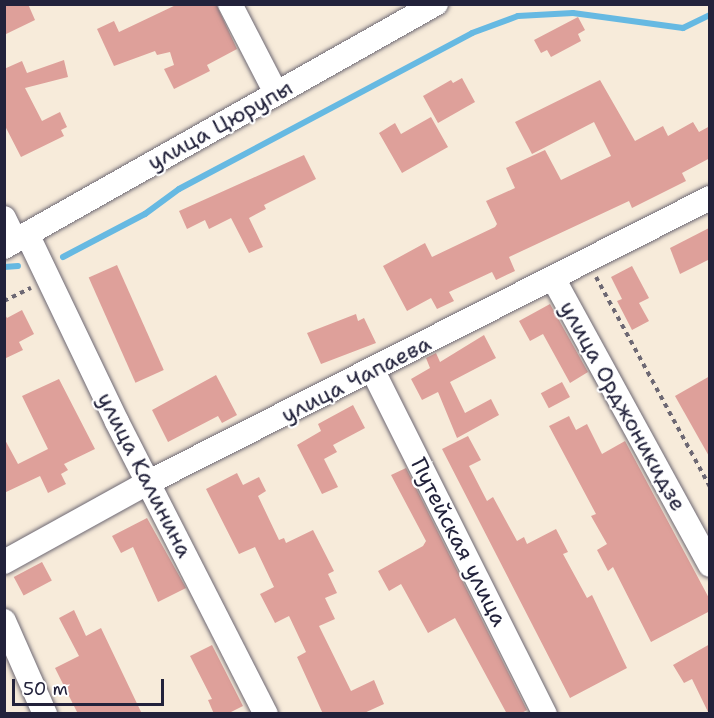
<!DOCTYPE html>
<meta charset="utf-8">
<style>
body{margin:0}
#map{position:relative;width:714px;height:718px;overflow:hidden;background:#f7ebda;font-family:"Shantell Sans",sans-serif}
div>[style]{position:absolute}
.stream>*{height:6px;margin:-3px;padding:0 3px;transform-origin:3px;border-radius:3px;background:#66b9e2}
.building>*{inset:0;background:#dea09a;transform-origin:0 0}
.path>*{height:4px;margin-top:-2px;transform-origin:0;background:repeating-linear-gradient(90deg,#6d6873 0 4.5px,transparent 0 9px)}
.roads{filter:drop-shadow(0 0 2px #6d6873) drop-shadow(0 0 2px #6d6873)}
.minor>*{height:24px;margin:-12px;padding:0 12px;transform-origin:12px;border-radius:12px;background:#fff}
span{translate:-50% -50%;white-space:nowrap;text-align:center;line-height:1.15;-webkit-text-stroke:4.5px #fff;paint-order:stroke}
.street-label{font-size:22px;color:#22223b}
.frame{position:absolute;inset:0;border:6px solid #22223b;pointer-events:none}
.scale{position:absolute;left:12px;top:679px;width:152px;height:27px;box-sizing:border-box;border:3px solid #22223b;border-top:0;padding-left:8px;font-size:18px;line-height:21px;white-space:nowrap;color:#22223b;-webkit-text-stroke:4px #fff;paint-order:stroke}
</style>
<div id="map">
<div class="stream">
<div style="left:63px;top:257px;width:93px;rotate:-27.7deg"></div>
<div style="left:145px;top:214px;width:42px;rotate:-36.3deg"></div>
<div style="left:179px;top:189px;width:332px;rotate:-28deg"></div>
<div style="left:472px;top:33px;width:49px;rotate:-20.3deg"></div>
<div style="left:518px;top:16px;width:55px;rotate:-3.1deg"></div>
<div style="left:573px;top:13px;width:111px;rotate:7.8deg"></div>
<div style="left:683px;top:28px;width:30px;rotate:-26deg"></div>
<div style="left:4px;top:267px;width:14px;rotate:-4deg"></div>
</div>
<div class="building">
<div style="clip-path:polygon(4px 4px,28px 4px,35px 20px,4px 35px)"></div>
<div style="clip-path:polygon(178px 4px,216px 4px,237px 49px,207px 65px,210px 71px,174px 89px,164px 69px,174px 65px,170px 52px,157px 55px,155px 51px,114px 66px,97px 29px,114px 21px,119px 32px)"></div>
<div style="clip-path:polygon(578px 17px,585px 30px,578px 34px,581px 41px,551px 57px,547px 50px,541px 53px,534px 40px)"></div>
<div style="clip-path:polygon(64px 60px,68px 77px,25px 88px,42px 121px,60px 112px,67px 127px,61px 130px,64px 136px,21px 157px,4px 124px,4px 69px,22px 61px,27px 73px)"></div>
<div style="clip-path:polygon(462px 78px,475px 102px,438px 123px,423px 96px,451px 80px,453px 83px)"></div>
<div style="clip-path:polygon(600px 80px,635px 141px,663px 126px,668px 136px,693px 122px,699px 132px,710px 126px,710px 158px,682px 173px,686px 181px,632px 208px,629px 201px,509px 257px,515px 271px,496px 280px,492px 272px,449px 292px,454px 301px,437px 309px,431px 298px,407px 311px,383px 266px,425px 243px,432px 257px,495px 227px,497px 224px,486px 201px,515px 188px,506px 168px,545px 150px,561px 180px,611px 156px,594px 122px,532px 154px,515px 122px)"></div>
<div style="clip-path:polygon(431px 117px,448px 147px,402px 173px,379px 133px,395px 123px,401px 134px)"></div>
<div style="clip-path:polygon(304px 155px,316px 179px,264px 205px,266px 209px,249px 218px,263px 247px,249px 253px,231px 218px,209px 229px,205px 220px,187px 229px,179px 211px)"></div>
<div style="clip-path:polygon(709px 228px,710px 259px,680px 274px,670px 248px)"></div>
<div style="left:117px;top:265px;width:115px;height:31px;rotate:66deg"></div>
<div style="clip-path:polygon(632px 266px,649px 298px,639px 303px,649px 321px,632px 330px,617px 301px,622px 299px,611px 277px)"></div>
<div style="clip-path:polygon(550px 304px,588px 372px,570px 383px,543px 334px,530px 341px,519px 321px)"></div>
<div style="clip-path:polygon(22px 310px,34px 334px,19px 342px,23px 350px,4px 359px,4px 313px,7px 318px)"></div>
<div style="clip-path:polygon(356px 314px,358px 321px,364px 318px,376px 343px,321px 364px,307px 333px)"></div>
<div style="clip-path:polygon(484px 335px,496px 358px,450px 382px,465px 413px,491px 399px,499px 415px,457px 438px,438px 392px,422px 400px,411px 379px,430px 368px,426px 358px,436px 353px,440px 362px)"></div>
<div style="clip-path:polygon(216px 375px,237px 415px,222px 423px,218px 416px,168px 442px,152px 410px)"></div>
<div style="clip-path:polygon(710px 376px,710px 458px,675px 396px)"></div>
<div style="clip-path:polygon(59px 379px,95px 449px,64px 464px,68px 470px,61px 474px,66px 484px,48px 493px,40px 476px,4px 493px,4px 438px,18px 464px,48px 449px,22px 396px)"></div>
<div style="left:562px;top:382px;width:17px;height:24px;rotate:62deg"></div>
<div style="clip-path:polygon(353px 405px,365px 428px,333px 445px,337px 452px,324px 459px,338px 487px,322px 494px,297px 445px,321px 431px,318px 424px)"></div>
<div style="clip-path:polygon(569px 416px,576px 430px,587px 424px,602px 454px,625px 441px,710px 600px,710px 611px,651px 642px,613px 567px,608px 571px,597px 550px,607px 544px,591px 516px,596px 514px,549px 426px)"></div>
<div style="clip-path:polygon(468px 436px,481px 460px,469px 466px,487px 501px,493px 497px,517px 541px,524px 537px,527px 544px,556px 529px,568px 552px,563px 554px,587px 598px,592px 595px,627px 668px,570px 698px,442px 449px)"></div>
<div style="clip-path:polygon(406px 468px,527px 710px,520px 714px,507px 714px,455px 618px,428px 633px,401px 584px,389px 591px,378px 571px,423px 546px,426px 541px,391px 475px)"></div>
<div style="clip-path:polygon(237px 473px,243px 485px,259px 477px,266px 491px,258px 496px,279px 540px,284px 538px,286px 543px,313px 530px,334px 571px,328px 574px,337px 593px,325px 598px,335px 619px,319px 626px,351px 691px,374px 680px,384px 704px,362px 714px,323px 714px,297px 657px,306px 652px,289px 616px,275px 623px,260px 594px,274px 587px,255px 547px,239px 554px,206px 489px)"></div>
<div style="clip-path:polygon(147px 518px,186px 588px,158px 602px,133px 547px,121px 553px,112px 536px)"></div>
<div style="left:42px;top:562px;width:21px;height:32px;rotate:62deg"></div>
<div style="clip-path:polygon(74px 610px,86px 636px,101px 628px,142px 714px,78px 714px,55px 668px,79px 656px,59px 618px)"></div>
<div style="clip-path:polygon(710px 644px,710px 714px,709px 714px,692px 679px,684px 683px,673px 665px)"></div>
<div style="clip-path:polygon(212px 645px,243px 706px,227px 714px,214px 714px,208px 700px,212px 699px,190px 656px)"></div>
</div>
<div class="path">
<div style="left:596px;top:277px;width:239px;rotate:61.5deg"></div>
<div style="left:4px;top:301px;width:30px;rotate:-26deg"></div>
</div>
<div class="roads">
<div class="minor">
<div style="left:230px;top:4px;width:100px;rotate:62.7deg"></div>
<div style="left:4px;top:218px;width:25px;rotate:64deg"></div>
<div style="left:27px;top:234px;width:208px;rotate:64.4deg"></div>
<div style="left:117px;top:422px;width:328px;rotate:63deg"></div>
<div style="left:4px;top:247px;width:496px;rotate:-29.4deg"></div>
<div style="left:553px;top:278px;width:327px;rotate:61.3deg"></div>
<div style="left:373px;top:371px;width:384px;rotate:63.4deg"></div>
<div style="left:4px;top:562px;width:166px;rotate:-28.9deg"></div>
<div style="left:149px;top:482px;width:629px;rotate:-26.85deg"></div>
<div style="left:4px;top:621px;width:102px;rotate:66.2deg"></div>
</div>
</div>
<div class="street-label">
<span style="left:220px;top:125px;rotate:-29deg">улица Цюрупы</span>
<span style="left:356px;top:379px;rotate:-27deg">улица Чапаева</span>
<span style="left:623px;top:406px;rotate:61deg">улица Орджоникидзе</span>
<span style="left:145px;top:475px;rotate:63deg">улица Калинина</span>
<span style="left:459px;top:542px;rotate:63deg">Путейская улица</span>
</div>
<div class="frame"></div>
<div class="scale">50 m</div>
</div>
